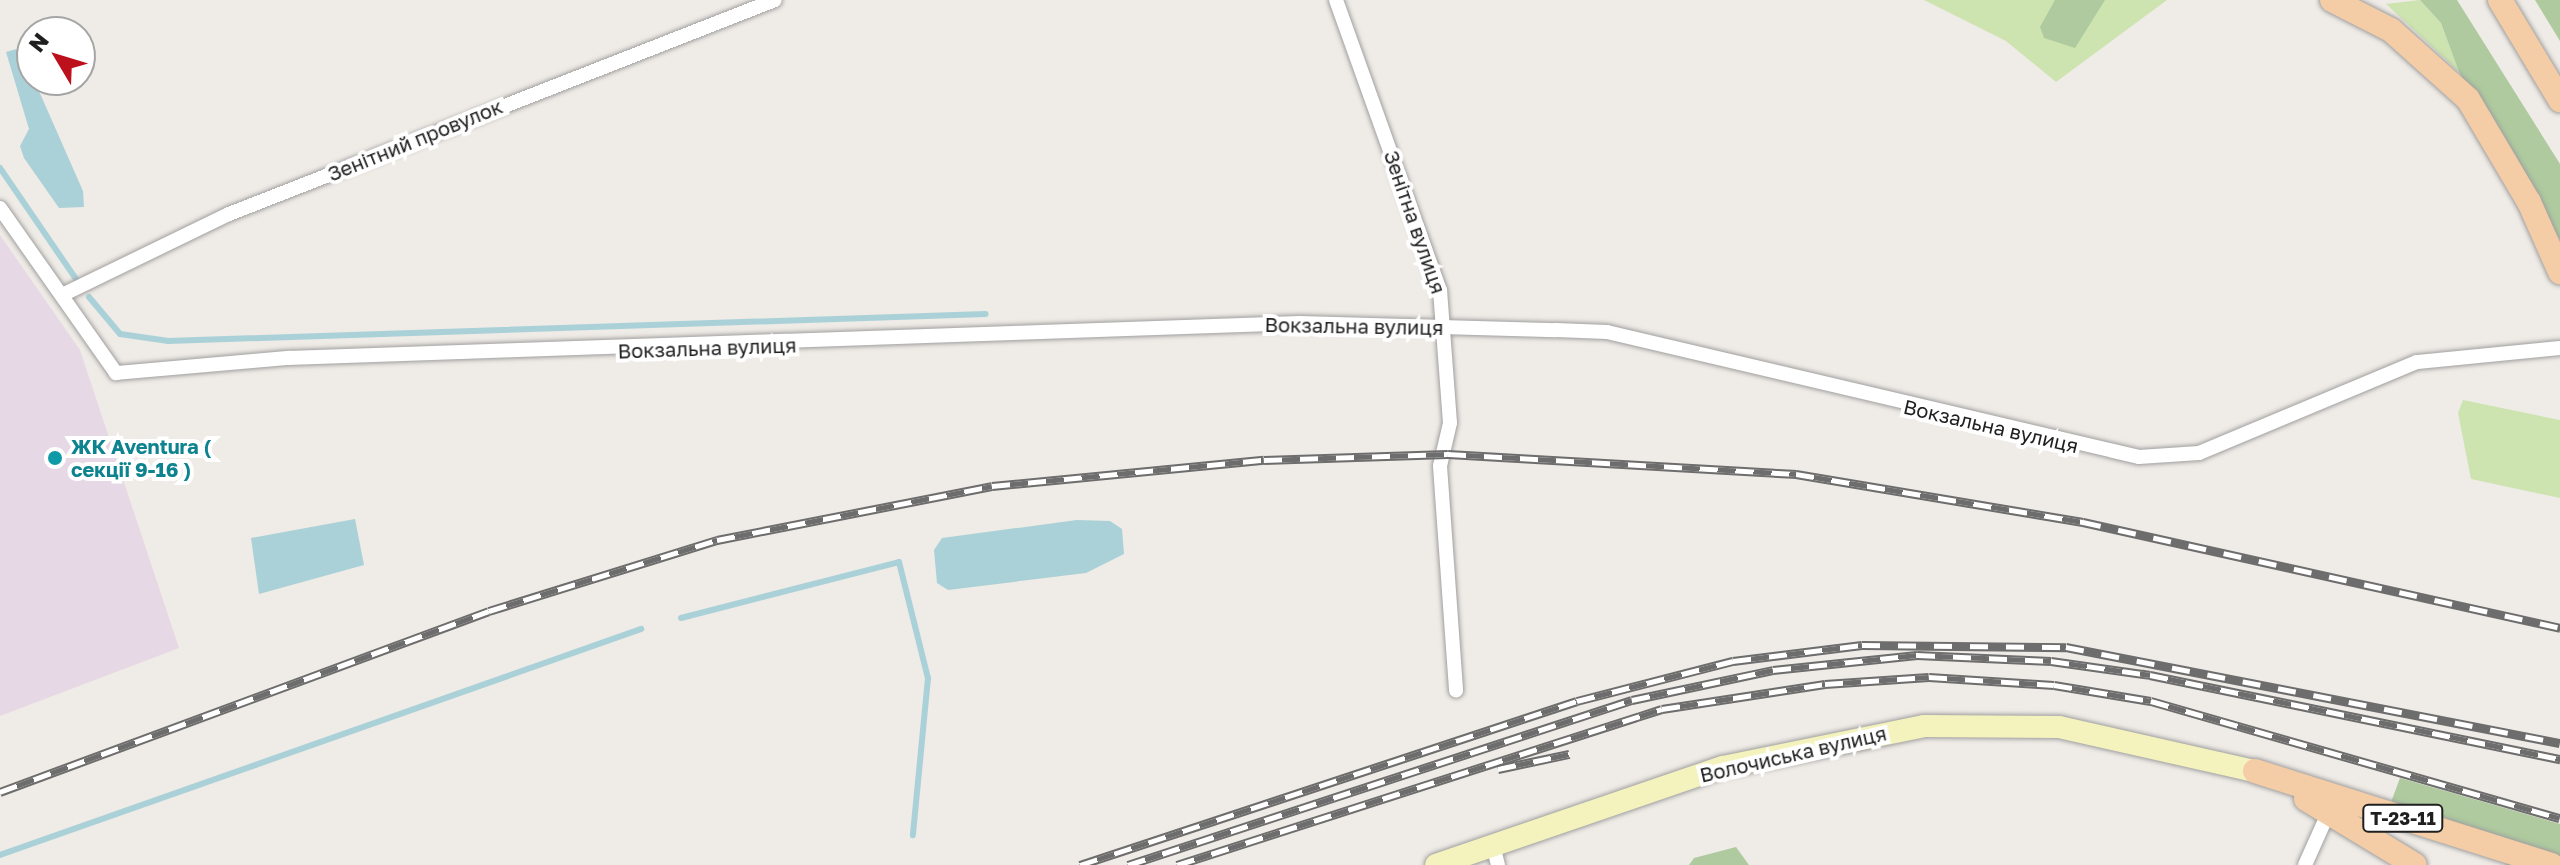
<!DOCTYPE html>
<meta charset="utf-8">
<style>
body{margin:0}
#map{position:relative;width:2560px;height:865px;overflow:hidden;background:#efebe6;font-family:"Golos Text",sans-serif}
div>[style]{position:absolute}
.industrial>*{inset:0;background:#e7d8e5}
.grass>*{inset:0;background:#cde4b0}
.forest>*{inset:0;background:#aeca9e}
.water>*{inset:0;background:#aad1d8}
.stream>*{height:6px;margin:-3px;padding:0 3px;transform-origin:3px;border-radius:3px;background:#aad1d8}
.roads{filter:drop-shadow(0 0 2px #a0a0a0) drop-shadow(0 0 2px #a0a0a0)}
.minor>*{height:14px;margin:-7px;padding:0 7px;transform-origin:7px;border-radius:7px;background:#fff}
.secondary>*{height:22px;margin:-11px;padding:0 11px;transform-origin:11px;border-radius:11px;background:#f4f3be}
.primary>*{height:24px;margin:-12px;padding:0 12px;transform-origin:12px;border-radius:12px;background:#f4cda6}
.rail>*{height:9px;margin-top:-4.5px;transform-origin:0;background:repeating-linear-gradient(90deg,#fff 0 18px,#6d6d6d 0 36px);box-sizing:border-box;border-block:2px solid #6d6d6d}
.dots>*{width:22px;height:22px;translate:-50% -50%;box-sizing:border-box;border:4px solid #fff;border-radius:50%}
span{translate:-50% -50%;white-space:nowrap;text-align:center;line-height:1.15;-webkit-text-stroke:8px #fff;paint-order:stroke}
.shield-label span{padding:2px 6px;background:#fff;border:2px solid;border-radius:6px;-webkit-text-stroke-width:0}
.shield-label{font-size:18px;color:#1f1f1f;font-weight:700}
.street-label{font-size:20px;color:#1f1f1f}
.culture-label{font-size:20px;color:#0d838f;font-weight:700}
.left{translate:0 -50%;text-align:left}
.north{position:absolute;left:16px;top:16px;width:80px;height:80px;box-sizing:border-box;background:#fff;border:2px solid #a5a5a5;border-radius:50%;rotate:308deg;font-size:22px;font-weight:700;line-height:32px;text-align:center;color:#1f1f1f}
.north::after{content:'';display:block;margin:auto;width:28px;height:36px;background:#bc111c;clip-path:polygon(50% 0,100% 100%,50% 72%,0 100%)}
</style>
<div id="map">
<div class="industrial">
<div style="clip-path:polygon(0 235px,80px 350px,179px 648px,0 716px)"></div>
</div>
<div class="grass">
<div style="clip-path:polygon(1924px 0,2167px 0,2056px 82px,2006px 41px)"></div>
<div style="clip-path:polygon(2420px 0,2441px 23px,2459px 72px,2386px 4px)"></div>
<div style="clip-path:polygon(2463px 400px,2560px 420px,2560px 498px,2471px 479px,2458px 413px)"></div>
</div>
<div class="forest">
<div style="clip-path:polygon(2055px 0,2105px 0,2075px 48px,2044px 38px,2040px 27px)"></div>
<div style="clip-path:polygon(2420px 0,2457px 0,2560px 164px,2560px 240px,2459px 72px,2441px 23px)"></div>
<div style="clip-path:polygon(2535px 0,2560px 0,2560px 41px)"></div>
<div style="clip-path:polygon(2400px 778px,2560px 824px,2560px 865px,2505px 865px,2510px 853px,2387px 813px)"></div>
<div style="clip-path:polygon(1736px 847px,1749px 865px,1689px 865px,1694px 858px)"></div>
</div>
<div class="water">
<div style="clip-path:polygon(20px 48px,83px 191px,84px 207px,59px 208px,24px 158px,20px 146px,29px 129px,6px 52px)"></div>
<div style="clip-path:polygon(355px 519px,364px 565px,259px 594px,251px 538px)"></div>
<div style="clip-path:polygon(1077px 520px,1110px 521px,1122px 529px,1124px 554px,1086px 573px,948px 590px,937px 583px,934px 550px,942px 538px)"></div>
</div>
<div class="stream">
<div style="left:0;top:168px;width:135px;rotate:55.6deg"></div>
<div style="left:89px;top:297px;width:48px;rotate:50deg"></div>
<div style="left:120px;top:334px;width:49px;rotate:8.3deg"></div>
<div style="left:168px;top:341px;width:818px;rotate:-1.89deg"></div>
<div style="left:681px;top:618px;width:225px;rotate:-14.4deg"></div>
<div style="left:899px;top:562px;width:120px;rotate:76deg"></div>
<div style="left:928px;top:678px;width:158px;rotate:95.5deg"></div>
<div style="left:0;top:855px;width:680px;rotate:-19.42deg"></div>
</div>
<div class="roads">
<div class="minor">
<div style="left:1336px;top:0;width:308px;rotate:70.3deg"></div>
<div style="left:1440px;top:290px;width:133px;rotate:85.7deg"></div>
<div style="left:1450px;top:423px;width:44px;rotate:103.1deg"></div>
<div style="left:1440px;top:466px;width:225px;rotate:85.9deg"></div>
<div style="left:0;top:208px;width:202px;rotate:54.9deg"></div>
<div style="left:116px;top:373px;width:173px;rotate:-5deg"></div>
<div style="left:288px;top:358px;width:1012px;rotate:-1.98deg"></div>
<div style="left:1299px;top:323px;width:257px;rotate:1.6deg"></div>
<div style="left:1556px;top:330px;width:51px;rotate:2.2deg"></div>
<div style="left:1607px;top:332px;width:546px;rotate:13.22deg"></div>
<div style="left:2139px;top:457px;width:60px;rotate:-3.8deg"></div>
<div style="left:2199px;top:453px;width:236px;rotate:-22.7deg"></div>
<div style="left:2417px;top:362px;width:144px;rotate:-5.6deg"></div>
<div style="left:62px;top:295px;width:186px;rotate:-25.9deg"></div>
<div style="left:229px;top:214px;width:586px;rotate:-21.4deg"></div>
<div style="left:1493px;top:845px;width:21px;rotate:76deg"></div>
<div style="left:2305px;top:865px;width:64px;rotate:-65.9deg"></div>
</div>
<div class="secondary">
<div style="left:1436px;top:865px;width:303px;rotate:-18.9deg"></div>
<div style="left:1723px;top:767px;width:205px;rotate:-11.5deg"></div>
<div style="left:1924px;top:726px;width:135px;rotate:0.4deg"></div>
<div style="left:2059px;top:727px;width:201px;rotate:12.7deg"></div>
</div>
<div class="primary">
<div style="left:2332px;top:0;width:66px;rotate:27deg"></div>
<div style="left:2391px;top:30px;width:103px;rotate:41.9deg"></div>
<div style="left:2468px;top:99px;width:120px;rotate:59.4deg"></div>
<div style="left:2529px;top:202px;width:77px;rotate:66.1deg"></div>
<div style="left:2500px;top:0;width:117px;rotate:59deg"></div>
<div style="left:2255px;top:771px;width:311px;rotate:17.6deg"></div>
<div style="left:2306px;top:799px;width:127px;rotate:31.2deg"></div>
</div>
</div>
<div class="rail">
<div style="left:1498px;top:769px;width:73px;rotate:-11.9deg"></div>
<div style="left:0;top:792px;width:521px;rotate:-20.31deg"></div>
<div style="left:489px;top:611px;width:239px;rotate:-17.3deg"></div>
<div style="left:717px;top:540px;width:280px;rotate:-11.1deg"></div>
<div style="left:992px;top:486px;width:273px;rotate:-5.5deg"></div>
<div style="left:1264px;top:460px;width:184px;rotate:-1.9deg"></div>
<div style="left:1448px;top:454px;width:349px;rotate:3.3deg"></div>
<div style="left:1796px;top:474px;width:291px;rotate:9.5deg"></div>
<div style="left:2083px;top:522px;width:489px;rotate:12.5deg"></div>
<div style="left:1080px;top:865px;width:523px;rotate:-18.26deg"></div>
<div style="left:1577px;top:701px;width:161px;rotate:-14.4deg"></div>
<div style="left:1733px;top:661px;width:130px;rotate:-7.1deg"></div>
<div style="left:1862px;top:645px;width:204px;rotate:0.6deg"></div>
<div style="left:2066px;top:647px;width:503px;rotate:11deg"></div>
<div style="left:1128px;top:865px;width:530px;rotate:-18.13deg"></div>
<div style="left:1632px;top:700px;width:144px;rotate:-12deg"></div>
<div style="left:1773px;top:670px;width:145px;rotate:-5.9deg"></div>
<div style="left:1917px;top:655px;width:134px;rotate:2.6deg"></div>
<div style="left:2051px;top:661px;width:100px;rotate:8deg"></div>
<div style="left:2150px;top:675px;width:419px;rotate:11.6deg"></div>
<div style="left:1177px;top:865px;width:509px;rotate:-17.83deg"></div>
<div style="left:1662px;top:709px;width:165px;rotate:-8.7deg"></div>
<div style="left:1825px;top:684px;width:104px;rotate:-3.9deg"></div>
<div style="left:1929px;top:677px;width:125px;rotate:3.7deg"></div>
<div style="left:2054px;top:685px;width:98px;rotate:9.4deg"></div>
<div style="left:2151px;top:701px;width:425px;rotate:16deg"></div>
</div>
<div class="dots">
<div style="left:55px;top:458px;background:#0f9aa8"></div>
</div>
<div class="shield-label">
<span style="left:2403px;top:818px">Т-23-11</span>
</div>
<div class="street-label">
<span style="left:415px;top:140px;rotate:-22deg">Зенітний провулок</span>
<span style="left:1415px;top:222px;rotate:71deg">Зенітна вулиця</span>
<span style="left:1354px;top:326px;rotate:1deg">Вокзальна вулиця</span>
<span style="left:707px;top:348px;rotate:-2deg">Вокзальна вулиця</span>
<span style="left:1991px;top:426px;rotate:13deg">Вокзальна вулиця</span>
<span style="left:1793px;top:754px;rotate:-13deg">Волочиська вулиця</span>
</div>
<div class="culture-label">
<span class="left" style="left:71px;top:458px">ЖК Aventura (<br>секції 9-16 )</span>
</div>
<div class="north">N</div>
</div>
